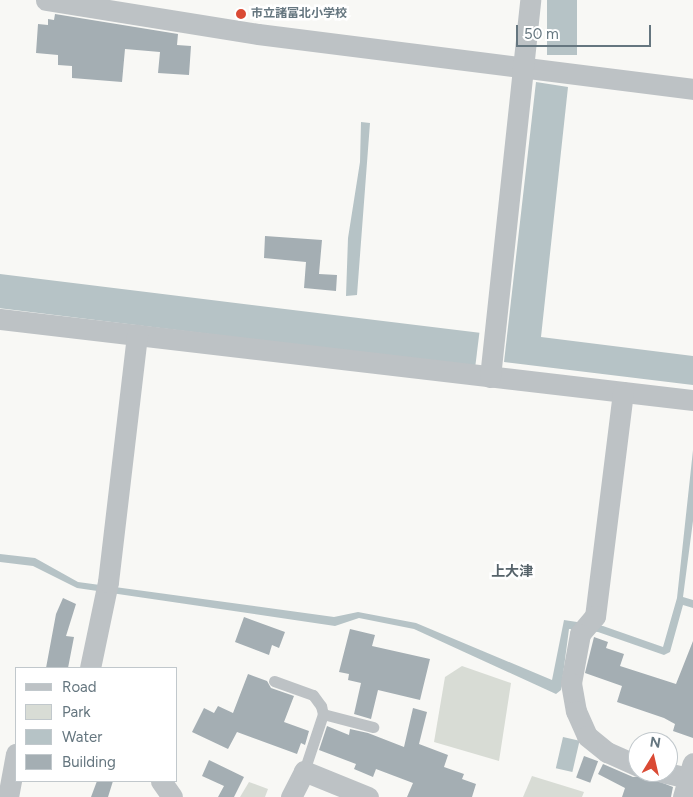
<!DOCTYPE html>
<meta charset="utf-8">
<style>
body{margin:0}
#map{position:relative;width:693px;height:797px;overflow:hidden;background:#f8f8f5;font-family:Figtree,"Noto Sans JP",sans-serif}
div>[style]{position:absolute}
.green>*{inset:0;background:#d8dcd5}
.water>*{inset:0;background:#b6c3c6;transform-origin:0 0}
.building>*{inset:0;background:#a4aeb3;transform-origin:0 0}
.service>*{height:11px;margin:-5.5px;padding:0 5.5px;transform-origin:5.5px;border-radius:5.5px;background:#bdc2c5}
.minor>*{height:21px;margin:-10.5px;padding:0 10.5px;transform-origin:10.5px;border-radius:10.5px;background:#bdc2c5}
.dots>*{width:14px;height:14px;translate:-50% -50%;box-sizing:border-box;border:2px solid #fff;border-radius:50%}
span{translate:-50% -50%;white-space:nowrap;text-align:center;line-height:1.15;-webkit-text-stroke:5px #fff;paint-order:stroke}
.poi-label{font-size:12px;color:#65767f;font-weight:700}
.left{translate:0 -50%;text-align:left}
.neighbourhood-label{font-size:14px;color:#56636a;font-weight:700}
.legend{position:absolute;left:15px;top:667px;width:162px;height:115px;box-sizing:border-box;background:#fff;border:1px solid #c1c8cc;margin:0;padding:6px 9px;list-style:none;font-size:15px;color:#65767f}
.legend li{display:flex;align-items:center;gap:10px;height:25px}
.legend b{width:25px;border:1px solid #c1c8cc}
.north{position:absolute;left:628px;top:732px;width:50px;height:50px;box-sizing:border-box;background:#fff;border:1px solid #c1c8cc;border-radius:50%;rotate:9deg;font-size:14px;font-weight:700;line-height:20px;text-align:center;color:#65767f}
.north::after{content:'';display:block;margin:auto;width:18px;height:22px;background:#da4a34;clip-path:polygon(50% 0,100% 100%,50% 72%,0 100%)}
.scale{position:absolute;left:516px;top:25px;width:135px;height:22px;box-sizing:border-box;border:2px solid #65767f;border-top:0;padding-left:6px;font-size:15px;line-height:18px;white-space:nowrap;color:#65767f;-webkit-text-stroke:4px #fff;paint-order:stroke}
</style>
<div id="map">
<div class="green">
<div style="clip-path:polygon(462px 666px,511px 683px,499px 761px,434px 742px,445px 677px)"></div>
<div style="clip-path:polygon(532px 776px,584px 792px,582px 797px,523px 797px)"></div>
<div style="clip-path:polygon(249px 782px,268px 789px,265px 797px,240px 797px)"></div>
</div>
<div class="water">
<div style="left:547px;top:0;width:30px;height:55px"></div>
<div style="clip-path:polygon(536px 82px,568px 87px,541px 337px,693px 356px,693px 385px,504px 362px)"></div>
<div style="clip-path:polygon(361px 122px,370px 123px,357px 295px,346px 296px,348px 238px,360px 162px)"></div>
<div style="left:0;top:274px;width:483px;height:34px;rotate:7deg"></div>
<div style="clip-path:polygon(693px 450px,693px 521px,683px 597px,693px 600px,693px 608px,683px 605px,670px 652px,664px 655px,598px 632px,569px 629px,561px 690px,556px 694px,414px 629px,359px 618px,335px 626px,77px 588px,33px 566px,0 562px,0 554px,35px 558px,78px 582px,334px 617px,358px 612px,416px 623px,552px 680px,564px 620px,603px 626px,663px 647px,677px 598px)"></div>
<div style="left:563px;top:737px;width:17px;height:32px;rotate:13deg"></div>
</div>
<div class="building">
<div style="clip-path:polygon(55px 14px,178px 34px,177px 45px,191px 46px,189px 75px,158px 73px,160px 52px,125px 49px,122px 82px,72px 78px,72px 66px,58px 65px,58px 55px,36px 53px,38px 24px,48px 25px,48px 19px,54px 20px)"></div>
<div style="clip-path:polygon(265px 236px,322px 240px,319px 274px,337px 275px,336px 291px,304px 288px,306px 262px,264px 258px)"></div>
<div style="clip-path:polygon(63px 598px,76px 604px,66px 636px,74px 637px,68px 668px,46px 668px,56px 614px)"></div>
<div style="clip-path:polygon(244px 617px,285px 632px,279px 648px,272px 645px,269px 655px,235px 642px)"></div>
<div style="clip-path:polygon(350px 629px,375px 635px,372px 646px,430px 659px,420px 700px,378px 690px,371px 719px,354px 714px,361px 683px,348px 680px,349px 674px,339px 672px)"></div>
<div style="clip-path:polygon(594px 637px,608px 642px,606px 648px,624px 654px,620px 666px,676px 684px,693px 641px,693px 738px,673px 731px,675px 724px,664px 718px,617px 702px,622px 686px,585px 673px)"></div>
<div style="clip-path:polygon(248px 674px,267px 681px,271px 688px,294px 696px,284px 722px,309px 731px,305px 745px,301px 743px,297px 754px,237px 732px,228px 749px,192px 732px,204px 708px,214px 713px,218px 706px,233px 713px)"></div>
<div style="clip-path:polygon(413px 708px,427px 712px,419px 744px,448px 755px,444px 767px,464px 774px,462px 779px,476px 784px,472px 797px,407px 797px,413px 783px,376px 769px,373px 777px,354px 769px,356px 764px,319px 750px,327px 726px,349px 735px,350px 729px,368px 733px,404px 747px)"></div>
<div style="left:584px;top:756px;width:15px;height:23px;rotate:20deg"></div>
<div style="clip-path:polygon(209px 760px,244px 777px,234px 797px,218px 797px,224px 786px,202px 776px)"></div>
<div style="clip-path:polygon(603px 764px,633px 777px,645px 776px,673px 787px,671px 797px,622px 797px,625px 788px,598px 774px)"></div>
<div style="clip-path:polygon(97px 781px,113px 781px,108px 797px,91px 797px)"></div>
</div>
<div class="service">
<div style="left:274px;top:681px;width:41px;rotate:19.7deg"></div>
<div style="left:313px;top:695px;width:14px;rotate:54deg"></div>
<div style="left:321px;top:706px;width:8px;rotate:76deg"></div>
<div style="left:323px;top:714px;width:60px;rotate:108.4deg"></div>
<div style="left:323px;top:714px;width:52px;rotate:14.6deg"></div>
</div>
<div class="minor">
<div style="left:46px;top:0;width:215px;rotate:9.1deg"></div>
<div style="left:258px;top:34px;width:438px;rotate:7.2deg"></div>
<div style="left:0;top:319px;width:698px;rotate:6.67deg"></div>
<div style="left:490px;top:377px;width:379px;rotate:-83.9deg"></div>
<div style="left:623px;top:392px;width:226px;rotate:97.1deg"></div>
<div style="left:595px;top:616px;width:23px;rotate:130deg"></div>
<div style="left:580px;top:634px;width:50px;rotate:100.4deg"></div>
<div style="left:571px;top:683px;width:28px;rotate:80deg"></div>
<div style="left:576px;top:711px;width:27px;rotate:66deg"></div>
<div style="left:587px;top:736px;width:26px;rotate:39deg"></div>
<div style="left:607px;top:752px;width:34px;rotate:24deg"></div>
<div style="left:90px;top:668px;width:88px;rotate:-78.2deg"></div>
<div style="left:108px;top:582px;width:249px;rotate:-83.3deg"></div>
<div style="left:662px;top:772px;width:27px;rotate:13deg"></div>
<div style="left:161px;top:781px;width:19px;rotate:55deg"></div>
<div style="left:8px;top:797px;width:44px;rotate:-79.5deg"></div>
<div style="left:291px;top:797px;width:29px;rotate:-63deg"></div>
<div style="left:304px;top:771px;width:69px;rotate:22.1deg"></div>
<div style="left:683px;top:797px;width:35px;rotate:-74deg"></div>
</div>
<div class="dots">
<div style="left:241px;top:14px;background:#da4a34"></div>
</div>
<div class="poi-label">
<span class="left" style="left:251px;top:14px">市立諸富北小学校</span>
</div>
<div class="neighbourhood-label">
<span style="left:512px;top:572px">上大津</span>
</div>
<ul class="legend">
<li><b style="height:6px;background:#bdc2c5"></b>Road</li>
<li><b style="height:14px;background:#d8dcd5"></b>Park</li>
<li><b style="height:14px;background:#b6c3c6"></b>Water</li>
<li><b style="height:14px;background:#a4aeb3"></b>Building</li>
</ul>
<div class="north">N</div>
<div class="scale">50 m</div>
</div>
